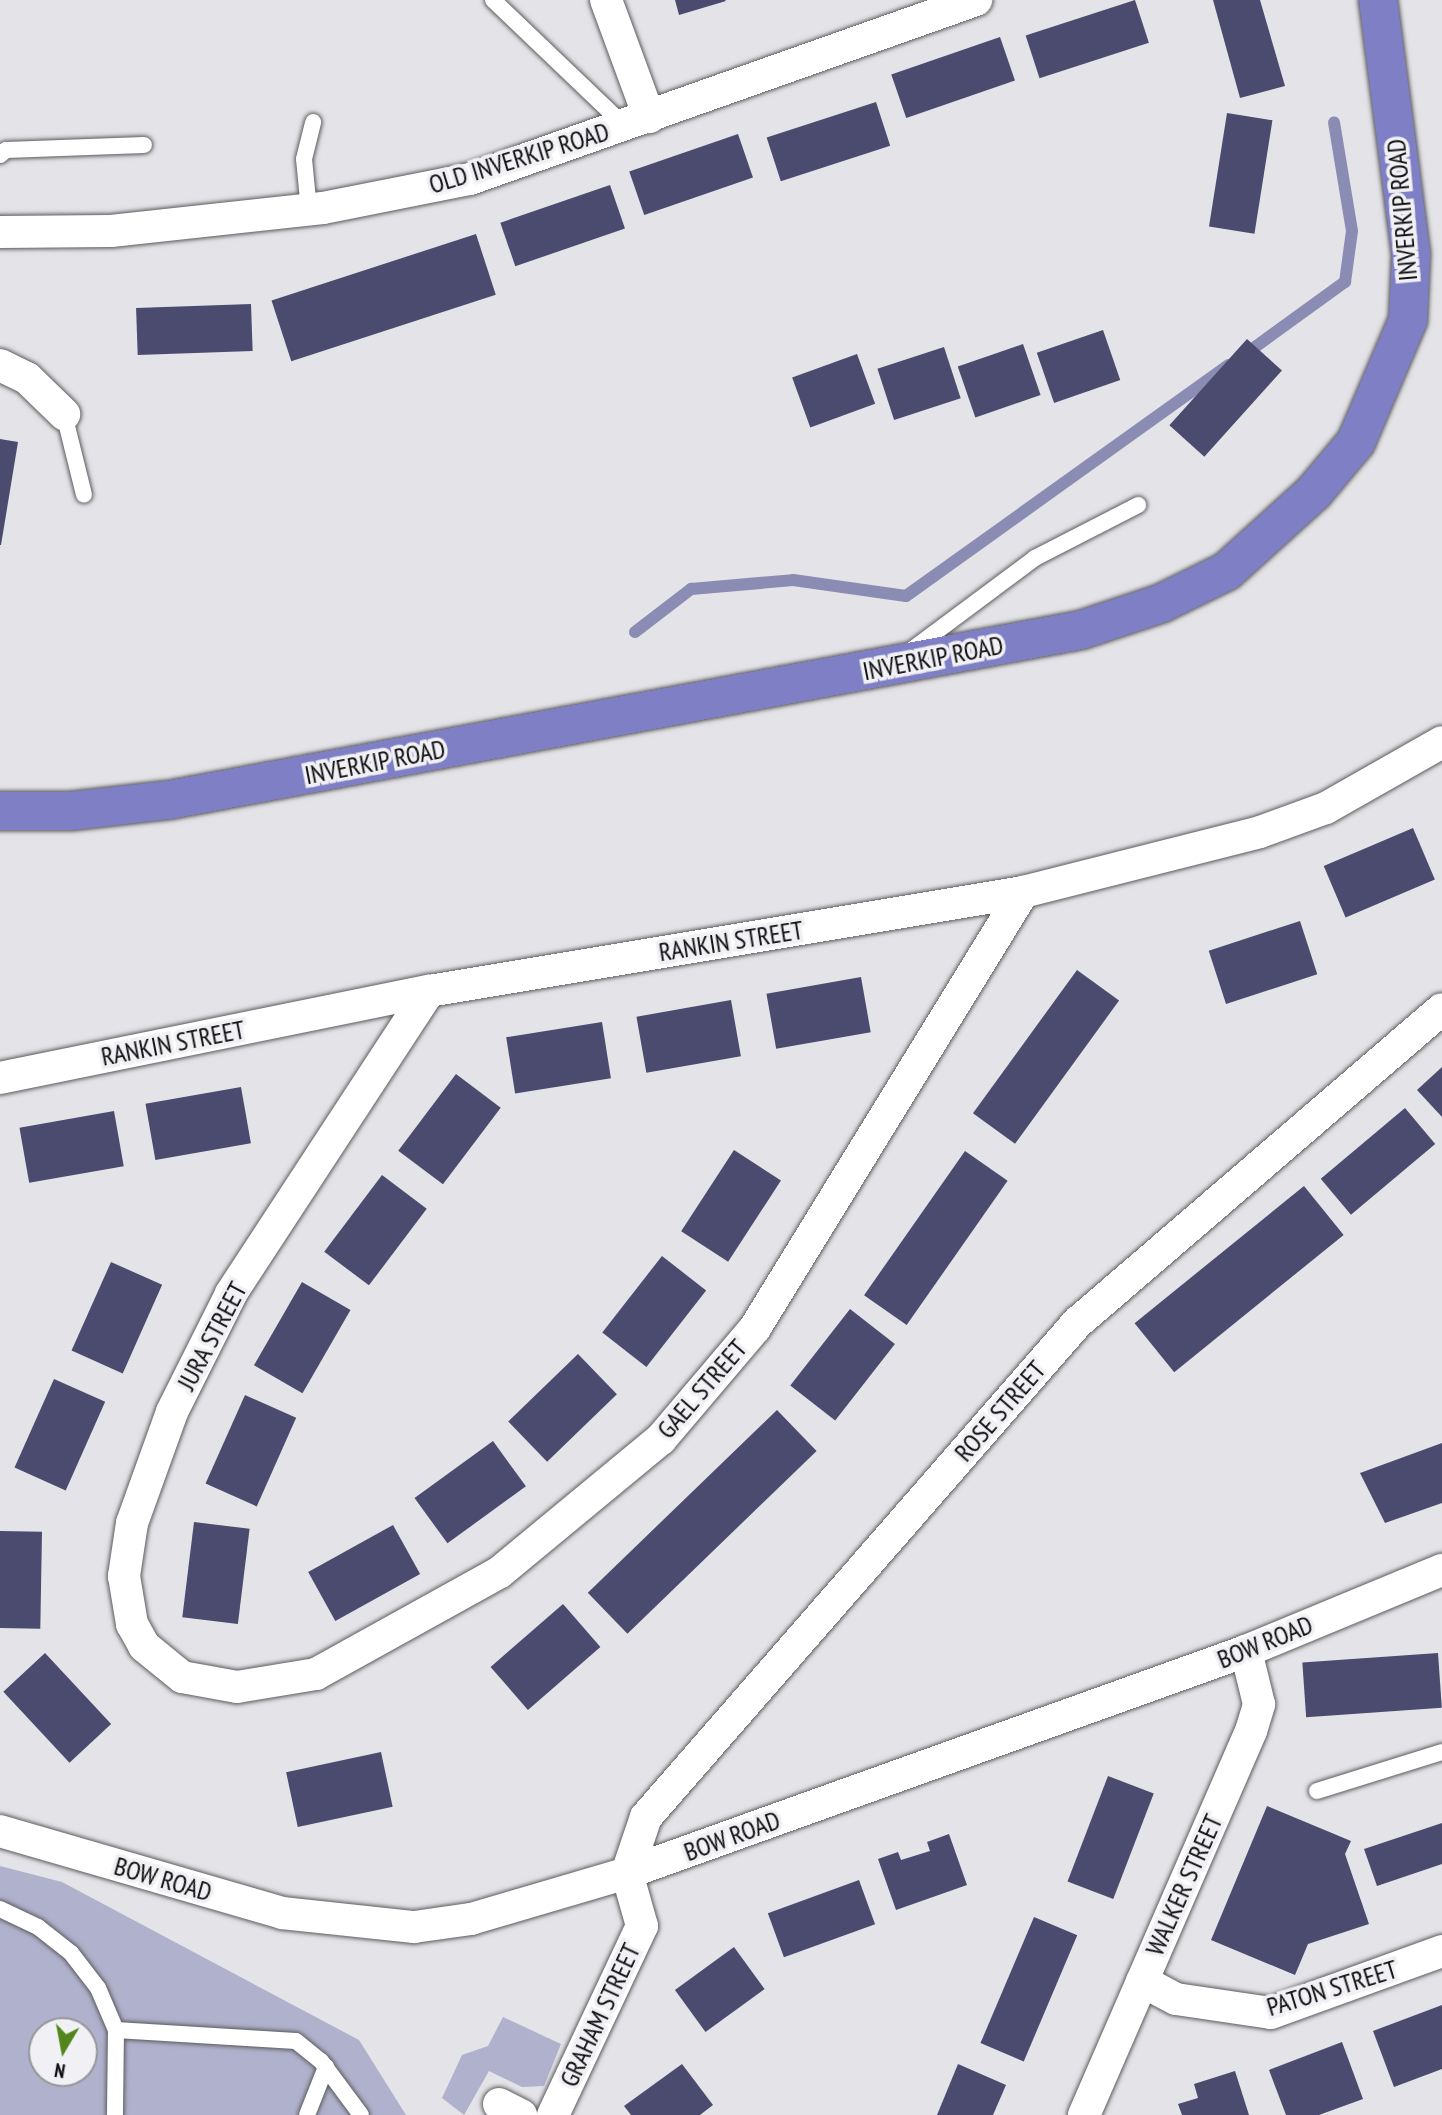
<!DOCTYPE html>
<style>
body{margin:0}
#map{position:relative;width:1442px;height:2115px;overflow:hidden;background:#e4e4e8;font-family:"PT Sans Narrow",sans-serif}
div>[style]{position:absolute}
.green>*{inset:0;background:#b0b1cc}
.stream>*{height:12px;margin:-6px;padding:0 6px;transform-origin:6px;border-radius:6px;background:#8b8cb4}
.building>*{inset:0;background:#4a4b6f;transform-origin:0 0}
.roads{filter:drop-shadow(0 0 2px #5c5c5f) drop-shadow(0 0 2px #5c5c5f)}
.lane>*{height:16px;margin:-8px;padding:0 8px;transform-origin:8px;border-radius:8px;background:#fff}
.street>*{height:32px;margin:-16px;padding:0 16px;transform-origin:16px;border-radius:16px;background:#fff}
.highway>*{height:38px;margin:-19px;padding:0 19px;transform-origin:19px;border-radius:19px;background:#7f7fc6}
span{translate:-50% -50%;white-space:nowrap;text-align:center;line-height:1.15;-webkit-text-stroke:7px #f1f1f5;paint-order:stroke}
.street-label{font-size:26px;color:#0d0d0e}
.north{position:absolute;left:28px;top:2017px;width:70px;height:70px;box-sizing:border-box;background:#f1f1f5;border:2px solid #969699;border-radius:50%;rotate:190deg;font-size:19px;font-weight:700;line-height:28px;text-align:center;color:#0d0d0e}
.north::after{content:'';display:block;margin:auto;width:24px;height:32px;background:#52861d;clip-path:polygon(50% 0,100% 100%,50% 72%,0 100%)}
</style>
<div id="map">
<div class="green">
<div style="clip-path:polygon(evenodd,0 1866px,62px 1882px,359px 2040px,406px 2115px,0 2115px,0 1866px,42px 2031px,84px 2031px,84px 2073px,42px 2073px,42px 2031px)"></div>
<div style="clip-path:polygon(503px 2017px,561px 2044px,544px 2086px,522px 2087px,489px 2071px,464px 2115px,442px 2098px,462px 2055px,488px 2046px)"></div>
</div>
<div class="stream">
<div style="left:1244px;top:355px;width:125px;rotate:-35.9deg"></div>
<div style="left:1345px;top:282px;width:51px;rotate:-82.2deg"></div>
<div style="left:1352px;top:231px;width:110px;rotate:-99.4deg"></div>
<div style="left:635px;top:632px;width:71px;rotate:-37.5deg"></div>
<div style="left:691px;top:589px;width:102px;rotate:-5deg"></div>
<div style="left:793px;top:580px;width:114px;rotate:8.1deg"></div>
<div style="left:906px;top:596px;width:397px;rotate:-35.6deg"></div>
</div>
<div class="building">
<div style="clip-path:polygon(675px 0,725px 0,726px 1px,679px 15px)"></div>
<div style="left:1135px;top:0;width:45px;height:115px;rotate:72deg"></div>
<div style="clip-path:polygon(1213px 0,1260px 0,1285px 86px,1240px 98px)"></div>
<div style="left:1000px;top:37px;width:46px;height:115px;rotate:71deg"></div>
<div style="left:876px;top:102px;width:46px;height:115px;rotate:72deg"></div>
<div style="left:1227px;top:113px;width:46px;height:115px;rotate:9deg"></div>
<div style="left:738px;top:134px;width:46px;height:115px;rotate:71deg"></div>
<div style="left:610px;top:185px;width:46px;height:116px;rotate:71deg"></div>
<div style="left:476px;top:234px;width:64px;height:215px;rotate:72deg"></div>
<div style="left:251px;top:304px;width:47px;height:115px;rotate:88deg"></div>
<div style="left:1103px;top:330px;width:53px;height:70px;rotate:71deg"></div>
<div style="left:1247px;top:339px;width:47px;height:116px;rotate:42deg"></div>
<div style="left:1023px;top:344px;width:54px;height:69px;rotate:71deg"></div>
<div style="left:944px;top:347px;width:54px;height:70px;rotate:72deg"></div>
<div style="left:857px;top:354px;width:53px;height:69px;rotate:70deg"></div>
<div style="clip-path:polygon(0 439px,18px 442px,1px 545px,0 545px)"></div>
<div style="left:1413px;top:828px;width:56px;height:97px;rotate:67deg"></div>
<div style="left:1300px;top:921px;width:56px;height:96px;rotate:72deg"></div>
<div style="left:1077px;top:970px;width:52px;height:177px;rotate:36deg"></div>
<div style="left:861px;top:977px;width:56px;height:96px;rotate:80deg"></div>
<div style="left:731px;top:1000px;width:57px;height:96px;rotate:80deg"></div>
<div style="left:602px;top:1022px;width:57px;height:97px;rotate:81deg"></div>
<div style="clip-path:polygon(1442px 1067px,1442px 1117px,1417px 1090px)"></div>
<div style="left:456px;top:1074px;width:56px;height:96px;rotate:37deg"></div>
<div style="left:241px;top:1087px;width:57px;height:97px;rotate:80deg"></div>
<div style="left:1405px;top:1108px;width:47px;height:110px;rotate:50deg"></div>
<div style="left:114px;top:1111px;width:56px;height:96px;rotate:80deg"></div>
<div style="left:734px;top:1150px;width:56px;height:97px;rotate:33deg"></div>
<div style="left:965px;top:1151px;width:52px;height:176px;rotate:35deg"></div>
<div style="left:382px;top:1175px;width:56px;height:96px;rotate:37deg"></div>
<div style="left:1304px;top:1186px;width:63px;height:218px;rotate:51deg"></div>
<div style="left:662px;top:1256px;width:56px;height:97px;rotate:38deg"></div>
<div style="left:111px;top:1262px;width:56px;height:97px;rotate:24deg"></div>
<div style="left:302px;top:1282px;width:56px;height:96px;rotate:30deg"></div>
<div style="left:850px;top:1309px;width:57px;height:97px;rotate:38deg"></div>
<div style="left:578px;top:1354px;width:56px;height:97px;rotate:46deg"></div>
<div style="left:54px;top:1379px;width:56px;height:97px;rotate:24deg"></div>
<div style="left:245px;top:1395px;width:56px;height:97px;rotate:24deg"></div>
<div style="left:777px;top:1410px;width:57px;height:263px;rotate:46deg"></div>
<div style="left:493px;top:1441px;width:56px;height:97px;rotate:54deg"></div>
<div style="clip-path:polygon(1442px 1443px,1442px 1503px,1385px 1523px,1360px 1473px)"></div>
<div style="left:194px;top:1522px;width:56px;height:96px;rotate:7deg"></div>
<div style="left:393px;top:1525px;width:56px;height:97px;rotate:61deg"></div>
<div style="left:0;top:1531px;width:42px;height:97px;rotate:1deg"></div>
<div style="left:563px;top:1604px;width:57px;height:96px;rotate:49deg"></div>
<div style="left:45px;top:1653px;width:97px;height:57px;rotate:47deg"></div>
<div style="left:1438px;top:1653px;width:55px;height:136px;rotate:86deg"></div>
<div style="left:381px;top:1752px;width:56px;height:97px;rotate:78deg"></div>
<div style="left:1108px;top:1776px;width:49px;height:113px;rotate:21deg"></div>
<div style="clip-path:polygon(1267px 1806px,1351px 1841px,1345px 1854px,1369px 1924px,1308px 1944px,1295px 1975px,1211px 1940px)"></div>
<div style="clip-path:polygon(1442px 1823px,1442px 1864px,1377px 1886px,1364px 1849px)"></div>
<div style="clip-path:polygon(949px 1834px,967px 1885px,896px 1910px,878px 1859px,898px 1852px,901px 1860px,930px 1851px,927px 1842px)"></div>
<div style="left:859px;top:1880px;width:47px;height:97px;rotate:70deg"></div>
<div style="left:1034px;top:1917px;width:47px;height:137px;rotate:23deg"></div>
<div style="left:734px;top:1947px;width:52px;height:73px;rotate:54deg"></div>
<div style="clip-path:polygon(1442px 2005px,1442px 2069px,1394px 2087px,1373px 2031px)"></div>
<div style="clip-path:polygon(1342px 2042px,1363px 2099px,1319px 2115px,1286px 2115px,1269px 2070px)"></div>
<div style="clip-path:polygon(682px 2064px,713px 2105px,700px 2115px,631px 2115px,624px 2106px)"></div>
<div style="clip-path:polygon(958px 2064px,1006px 2085px,993px 2115px,937px 2115px)"></div>
<div style="clip-path:polygon(1235px 2071px,1249px 2115px,1182px 2115px,1178px 2104px,1198px 2098px,1194px 2084px)"></div>
</div>
<div class="roads">
<div class="lane">
<div style="left:493px;top:0;width:182px;rotate:43.7deg"></div>
<div style="left:0;top:155px;width:8px;rotate:-40deg"></div>
<div style="left:6px;top:150px;width:138px;rotate:-2.1deg"></div>
<div style="left:309px;top:210px;width:51px;rotate:-95.6deg"></div>
<div style="left:304px;top:159px;width:38px;rotate:-76deg"></div>
<div style="left:64px;top:414px;width:83px;rotate:76.1deg"></div>
<div style="left:909px;top:652px;width:157px;rotate:-36.7deg"></div>
<div style="left:1035px;top:558px;width:116px;rotate:-27.2deg"></div>
<div style="left:1317px;top:1791px;width:131px;rotate:-17.3deg"></div>
<div style="left:0;top:1909px;width:42px;rotate:25.3deg"></div>
<div style="left:38px;top:1927px;width:42px;rotate:38.2deg"></div>
<div style="left:71px;top:1953px;width:44px;rotate:52.4deg"></div>
<div style="left:98px;top:1988px;width:46px;rotate:66.8deg"></div>
<div style="left:116px;top:2030px;width:85px;rotate:90.7deg"></div>
<div style="left:116px;top:2030px;width:180px;rotate:3.5deg"></div>
<div style="left:296px;top:2041px;width:32px;rotate:39deg"></div>
<div style="left:321px;top:2061px;width:67px;rotate:53.5deg"></div>
<div style="left:307px;top:2115px;width:52px;rotate:-68.4deg"></div>
</div>
<div class="street">
<div style="left:606px;top:0;width:125px;rotate:69.8deg"></div>
<div style="left:0;top:232px;width:111px;rotate:-0.5deg"></div>
<div style="left:111px;top:231px;width:213px;rotate:-6.2deg"></div>
<div style="left:323px;top:208px;width:150px;rotate:-11.2deg"></div>
<div style="left:470px;top:179px;width:537px;rotate:-19.48deg"></div>
<div style="left:0;top:365px;width:30px;rotate:26deg"></div>
<div style="left:27px;top:378px;width:52px;rotate:44.2deg"></div>
<div style="left:429px;top:991px;width:362px;rotate:123.2deg"></div>
<div style="left:231px;top:1294px;width:132px;rotate:116.6deg"></div>
<div style="left:172px;top:1412px;width:118px;rotate:109.8deg"></div>
<div style="left:132px;top:1523px;width:54px;rotate:98.6deg"></div>
<div style="left:124px;top:1576px;width:49px;rotate:80.5deg"></div>
<div style="left:132px;top:1624px;width:25px;rotate:61deg"></div>
<div style="left:144px;top:1646px;width:49px;rotate:39.2deg"></div>
<div style="left:182px;top:1677px;width:56px;rotate:10.3deg"></div>
<div style="left:237px;top:1687px;width:80px;rotate:-9.3deg"></div>
<div style="left:316px;top:1674px;width:210px;rotate:-29deg"></div>
<div style="left:500px;top:1572px;width:209px;rotate:-39.6deg"></div>
<div style="left:661px;top:1439px;width:145px;rotate:-49.7deg"></div>
<div style="left:755px;top:1328px;width:512px;rotate:-58.42deg"></div>
<div style="left:0;top:1078px;width:438px;rotate:-11.5deg"></div>
<div style="left:429px;top:991px;width:602px;rotate:-9.46deg"></div>
<div style="left:1023px;top:892px;width:244px;rotate:-14.2deg"></div>
<div style="left:1260px;top:832px;width:70px;rotate:-20deg"></div>
<div style="left:1326px;top:808px;width:133px;rotate:-29.6deg"></div>
<div style="left:0;top:1831px;width:294px;rotate:16.2deg"></div>
<div style="left:282px;top:1913px;width:133px;rotate:6.1deg"></div>
<div style="left:414px;top:1927px;width:58px;rotate:-8deg"></div>
<div style="left:471px;top:1919px;width:163px;rotate:-16.4deg"></div>
<div style="left:627px;top:1873px;width:658px;rotate:-19.73deg"></div>
<div style="left:1246px;top:1651px;width:212px;rotate:-22.5deg"></div>
<div style="left:1142px;top:1981px;width:38px;rotate:28deg"></div>
<div style="left:1176px;top:1999px;width:96px;rotate:8.4deg"></div>
<div style="left:1271px;top:2013px;width:182px;rotate:-19.9deg"></div>
<div style="left:499px;top:2104px;width:25px;rotate:27deg"></div>
<div style="left:553px;top:2115px;width:209px;rotate:-64.8deg"></div>
<div style="left:642px;top:1926px;width:55px;rotate:-105.8deg"></div>
<div style="left:627px;top:1873px;width:59px;rotate:-71.3deg"></div>
<div style="left:646px;top:1817px;width:656px;rotate:-48.9deg"></div>
<div style="left:1077px;top:1323px;width:481px;rotate:-40.7deg"></div>
<div style="left:1084px;top:2115px;width:419px;rotate:-66.5deg"></div>
<div style="left:1251px;top:1731px;width:28px;rotate:-73deg"></div>
<div style="left:1259px;top:1704px;width:55px;rotate:-103.8deg"></div>
</div>
<div class="highway">
<div style="left:0;top:811px;width:71px"></div>
<div style="left:71px;top:811px;width:99px;rotate:-6.4deg"></div>
<div style="left:169px;top:800px;width:928px;rotate:-10.56deg"></div>
<div style="left:1081px;top:630px;width:85px;rotate:-18.4deg"></div>
<div style="left:1162px;top:603px;width:72px;rotate:-26.2deg"></div>
<div style="left:1227px;top:571px;width:118px;rotate:-42.2deg"></div>
<div style="left:1314px;top:492px;width:65px;rotate:-50deg"></div>
<div style="left:1356px;top:442px;width:133px;rotate:-66.9deg"></div>
<div style="left:1408px;top:320px;width:66px;rotate:-87.4deg"></div>
<div style="left:1411px;top:254px;width:256px;rotate:-97.4deg"></div>
</div>
</div>
<div class="street-label">
<span style="left:519px;top:158px;rotate:-17deg">OLD INVERKIP ROAD</span>
<span style="left:1402px;top:210px;rotate:-95deg">INVERKIP ROAD</span>
<span style="left:933px;top:658px;rotate:-11deg">INVERKIP ROAD</span>
<span style="left:375px;top:762px;rotate:-11deg">INVERKIP ROAD</span>
<span style="left:731px;top:941px;rotate:-9deg">RANKIN STREET</span>
<span style="left:173px;top:1043px;rotate:-11deg">RANKIN STREET</span>
<span style="left:212px;top:1336px;rotate:-62deg">JURA STREET</span>
<span style="left:702px;top:1389px;rotate:-49deg">GAEL STREET</span>
<span style="left:1000px;top:1411px;rotate:-49deg">ROSE STREET</span>
<span style="left:1265px;top:1642px;rotate:-22deg">BOW ROAD</span>
<span style="left:732px;top:1836px;rotate:-20deg">BOW ROAD</span>
<span style="left:163px;top:1879px;rotate:16deg">BOW ROAD</span>
<span style="left:1184px;top:1885px;rotate:-66deg">WALKER STREET</span>
<span style="left:1332px;top:1988px;rotate:-17deg">PATON STREET</span>
<span style="left:600px;top:2015px;rotate:-65deg">GRAHAM STREET</span>
</div>
<div class="north">N</div>
</div>
